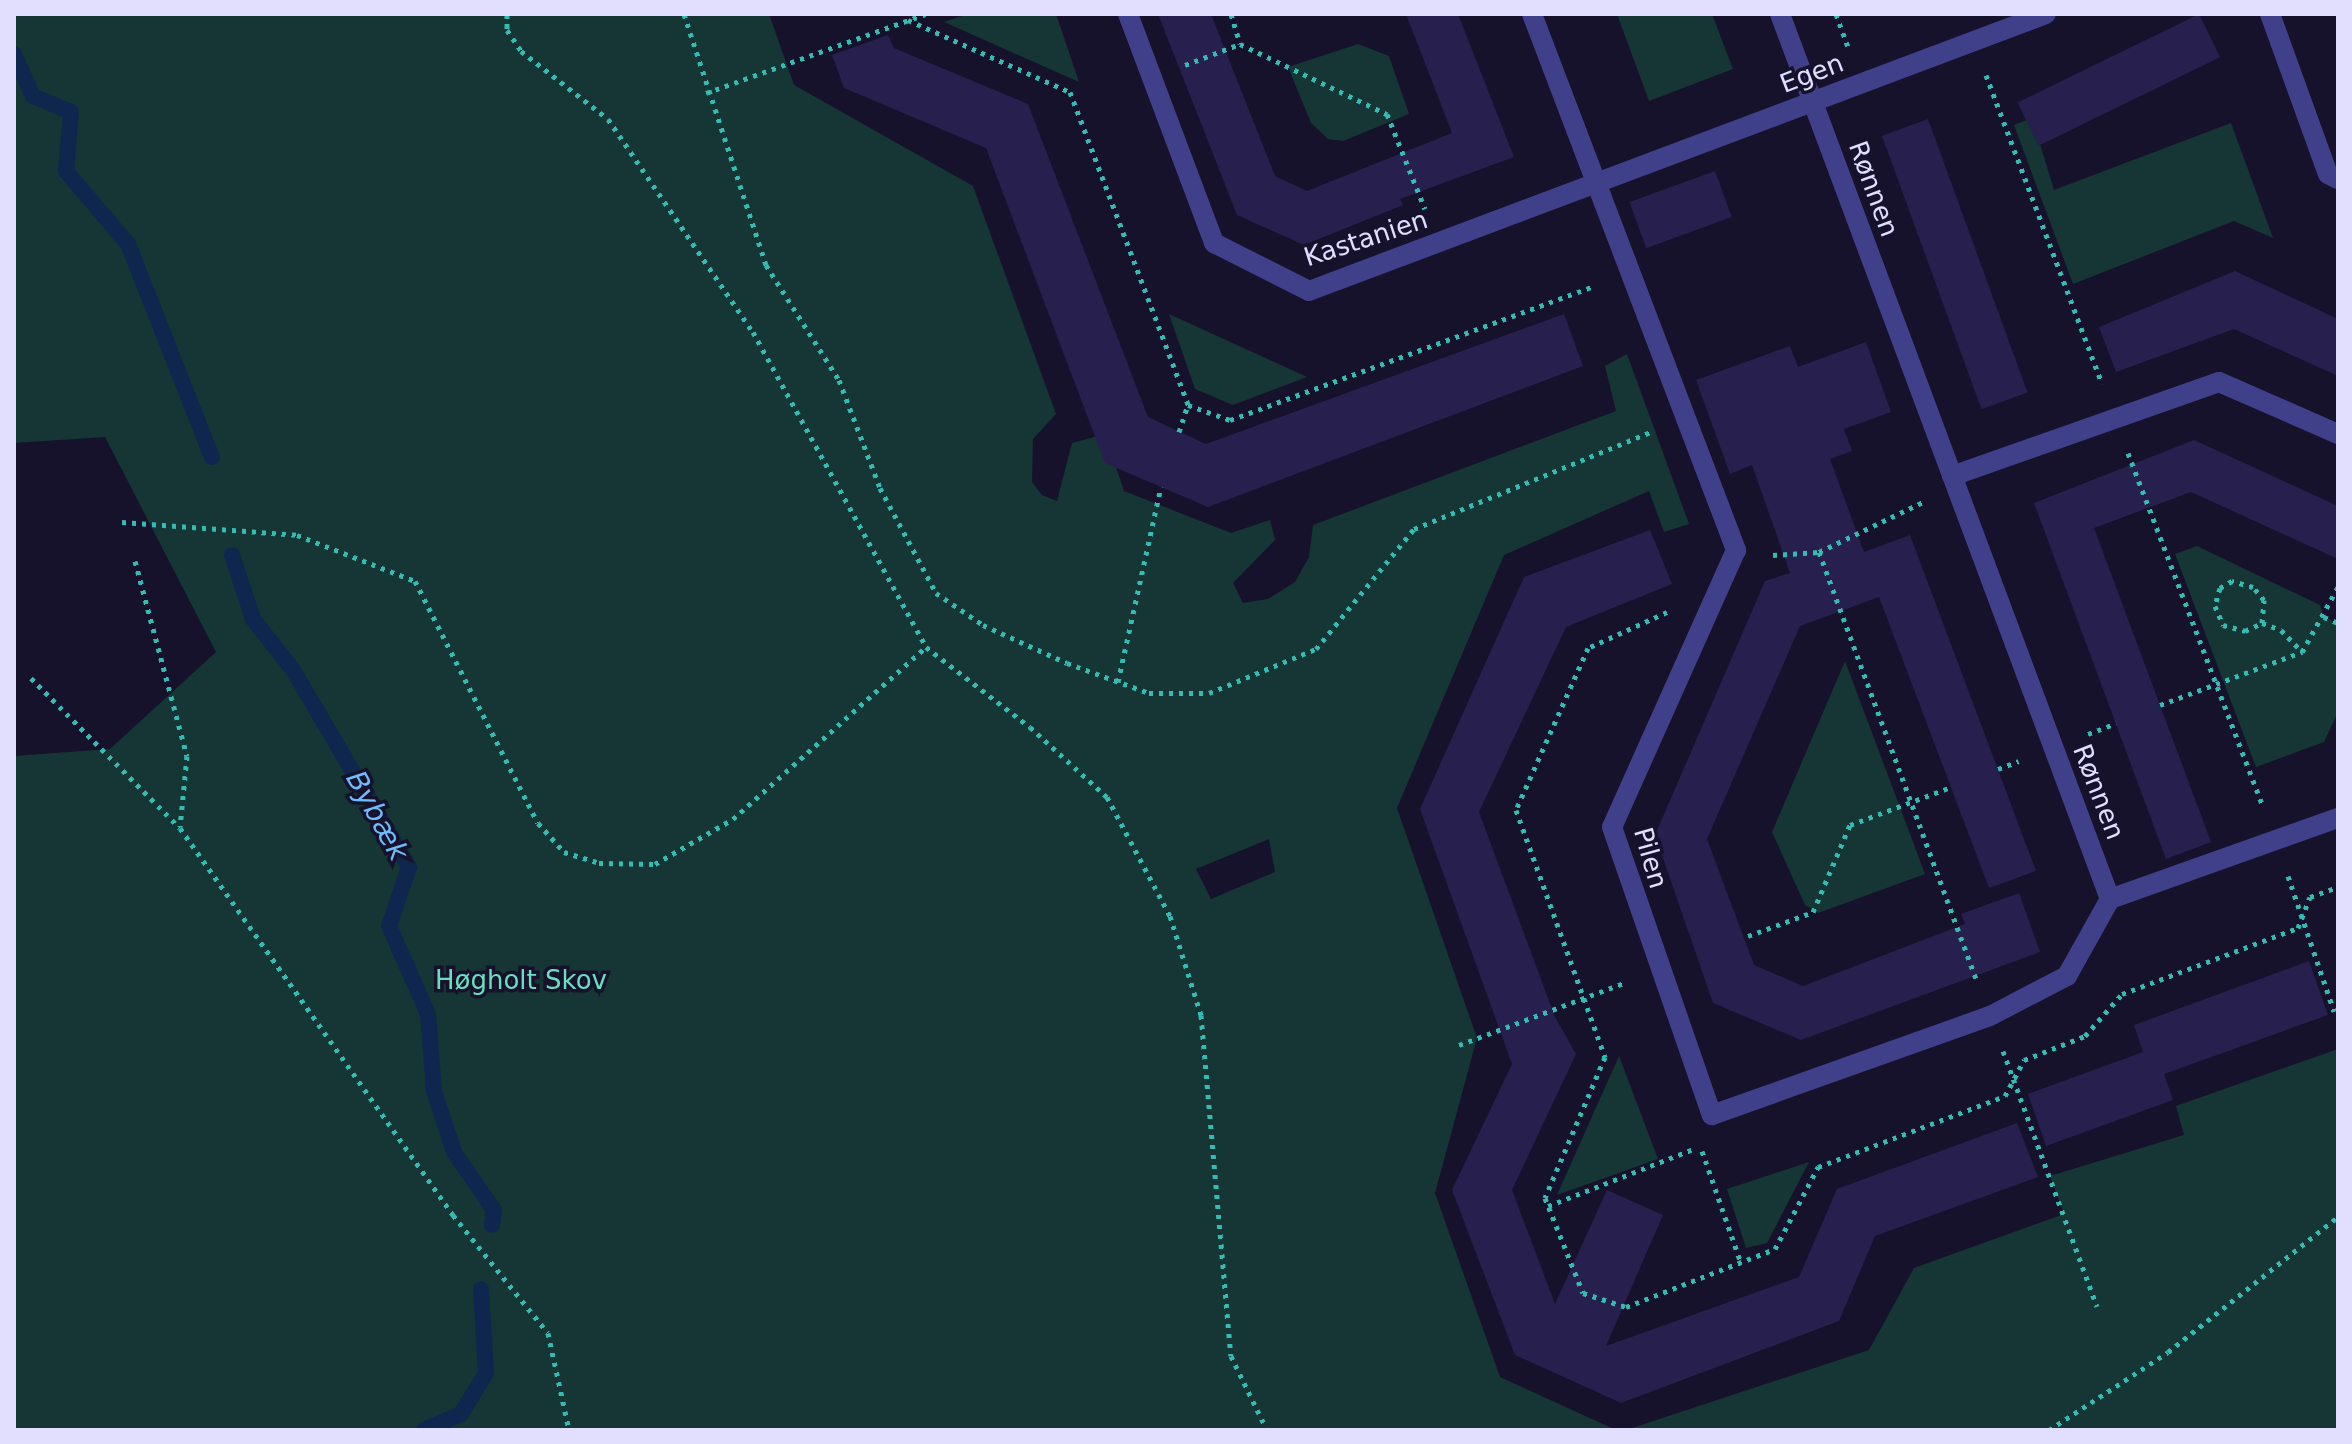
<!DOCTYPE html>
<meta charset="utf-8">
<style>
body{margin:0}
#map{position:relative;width:2352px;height:1444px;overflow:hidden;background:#16122c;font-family:"DejaVu Sans",sans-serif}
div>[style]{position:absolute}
.green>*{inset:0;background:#153634}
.stream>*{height:16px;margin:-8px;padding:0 8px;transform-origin:8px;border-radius:8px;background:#0f274f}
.building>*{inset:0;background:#271f4d;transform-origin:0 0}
.path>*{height:5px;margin-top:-2.5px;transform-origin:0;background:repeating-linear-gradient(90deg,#34bcb2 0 4px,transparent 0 10px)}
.minor>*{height:20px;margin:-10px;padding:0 10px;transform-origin:10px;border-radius:10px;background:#403f8a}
span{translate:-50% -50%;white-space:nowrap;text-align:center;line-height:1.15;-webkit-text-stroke:7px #16122c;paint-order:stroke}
.street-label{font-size:26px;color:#e1defe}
.park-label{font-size:26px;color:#69dfc0}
.water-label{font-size:28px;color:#6ebcfc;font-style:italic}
.frame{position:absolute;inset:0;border:16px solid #e1defe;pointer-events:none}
</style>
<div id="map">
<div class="green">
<div style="clip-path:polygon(evenodd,14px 14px,769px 14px,794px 85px,973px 186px,1056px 414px,1033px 439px,1032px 482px,1042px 495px,1057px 501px,1072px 443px,1105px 434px,1124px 491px,1231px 533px,1270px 520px,1275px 540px,1233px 583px,1243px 603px,1268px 599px,1295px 582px,1309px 557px,1313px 525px,1616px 411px,1605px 366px,1627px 354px,1689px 524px,1664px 532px,1649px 491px,1504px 555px,1397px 808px,1477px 1038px,1435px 1193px,1500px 1377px,1616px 1430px,14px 1430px,14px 756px,110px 749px,216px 652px,105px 437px,14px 443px,14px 14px,1269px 839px,1275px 872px,1211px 899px,1196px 869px,1269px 839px)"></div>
<div style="clip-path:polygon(968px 14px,1056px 14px,1079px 82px,944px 22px)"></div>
<div style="clip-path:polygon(1617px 14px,1712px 14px,1733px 69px,1649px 101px)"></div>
<div style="clip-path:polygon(1358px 44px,1389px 56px,1409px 114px,1343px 141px,1328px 139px,1311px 123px,1288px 67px)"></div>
<div style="clip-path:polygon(2032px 118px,2054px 190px,2231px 123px,2273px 238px,2234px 221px,2073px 284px,2014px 125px)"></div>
<div style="clip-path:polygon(1169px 314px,1307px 377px,1233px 405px,1195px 389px)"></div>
<div style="clip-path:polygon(2197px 546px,2320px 605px,2324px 617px,2338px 623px,2338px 712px,2324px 742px,2256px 767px,2175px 554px)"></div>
<div style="clip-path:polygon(1845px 661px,1925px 874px,1818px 913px,1805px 905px,1772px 832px)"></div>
<div style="clip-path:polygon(2338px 1049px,2338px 1430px,1626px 1430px,1869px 1350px,1914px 1268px,2064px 1214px,2050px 1176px,2184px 1135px,2176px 1106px)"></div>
<div style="clip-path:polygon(1619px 1056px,1658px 1159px,1557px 1195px)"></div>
<div style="clip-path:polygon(1809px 1162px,1767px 1243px,1746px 1248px,1727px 1189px)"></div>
</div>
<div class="stream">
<div style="left:14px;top:54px;width:46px;rotate:65.7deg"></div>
<div style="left:33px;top:96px;width:41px;rotate:22.8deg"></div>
<div style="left:71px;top:112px;width:59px;rotate:94.8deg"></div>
<div style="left:66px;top:171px;width:96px;rotate:49.7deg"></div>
<div style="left:128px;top:244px;width:229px;rotate:68.5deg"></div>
<div style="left:232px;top:555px;width:67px;rotate:71.8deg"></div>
<div style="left:253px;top:619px;width:65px;rotate:51.9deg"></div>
<div style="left:293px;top:670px;width:229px;rotate:59.5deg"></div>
<div style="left:409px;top:867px;width:62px;rotate:108.7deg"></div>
<div style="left:389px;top:926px;width:96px;rotate:66.1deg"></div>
<div style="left:428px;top:1014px;width:77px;rotate:85.5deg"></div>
<div style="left:434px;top:1091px;width:64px;rotate:71.8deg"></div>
<div style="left:454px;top:1152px;width:70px;rotate:55.4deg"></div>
<div style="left:494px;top:1210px;width:15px;rotate:98deg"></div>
<div style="left:424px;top:1430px;width:40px;rotate:-23.4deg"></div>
<div style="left:461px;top:1414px;width:48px;rotate:-58.6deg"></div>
<div style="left:486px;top:1373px;width:84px;rotate:-93.4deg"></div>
</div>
<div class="building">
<div style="clip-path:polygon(1158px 14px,1211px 14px,1275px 176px,1307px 191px,1452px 133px,1406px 14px,1458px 14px,1514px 157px,1400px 199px,1403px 205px,1304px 245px,1237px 215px)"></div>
<div style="left:2199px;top:14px;width:48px;height:202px;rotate:64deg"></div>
<div style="clip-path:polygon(888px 35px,894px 48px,1028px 104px,1148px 417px,1206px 444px,1564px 314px,1583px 366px,1208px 507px,1105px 463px,986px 148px,844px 88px,832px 55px)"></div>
<div style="left:1928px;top:119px;width:291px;height:49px;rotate:70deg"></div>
<div style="left:1715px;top:171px;width:49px;height:91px;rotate:70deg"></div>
<div style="clip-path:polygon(2235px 271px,2338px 319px,2338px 376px,2234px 329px,2116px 372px,2099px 327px)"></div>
<div style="clip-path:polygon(1866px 342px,1891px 412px,1844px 429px,1852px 451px,1830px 459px,1864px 552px,1910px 535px,2036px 871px,1989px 888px,1879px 597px,1800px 626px,1707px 839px,1754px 965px,1803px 986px,1965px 924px,1961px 914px,2019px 893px,2040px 952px,1801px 1040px,1713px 1003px,1655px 835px,1765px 581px,1790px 573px,1752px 465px,1730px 474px,1696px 380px,1790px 346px,1798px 367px)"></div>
<div style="clip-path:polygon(2194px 440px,2338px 506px,2338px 559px,2191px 492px,2094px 528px,2211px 842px,2166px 859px,2034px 503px)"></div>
<div style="clip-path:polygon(1650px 530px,1672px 584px,1566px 627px,1479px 812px,1555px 1017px,1576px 1054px,1512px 1190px,1555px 1304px,1607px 1190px,1663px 1215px,1606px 1346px,1799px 1277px,1837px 1189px,2017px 1123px,2038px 1177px,1875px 1236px,1839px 1321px,1621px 1403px,1515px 1355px,1452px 1190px,1512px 1064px,1420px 809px,1524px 577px)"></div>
<div style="clip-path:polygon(2309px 961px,2328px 1015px,2164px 1074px,2173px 1100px,2046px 1146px,2028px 1094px,2143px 1052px,2134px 1025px)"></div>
</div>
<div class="path">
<div style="left:507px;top:14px;width:16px;rotate:90deg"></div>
<div style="left:507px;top:30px;width:25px;rotate:56deg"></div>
<div style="left:521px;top:51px;width:110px;rotate:38deg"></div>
<div style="left:608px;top:119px;width:258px;rotate:55.8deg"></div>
<div style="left:753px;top:332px;width:359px;rotate:61.2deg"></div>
<div style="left:926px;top:647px;width:131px;rotate:37.6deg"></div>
<div style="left:1030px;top:727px;width:104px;rotate:42.3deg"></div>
<div style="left:1107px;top:797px;width:135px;rotate:62.1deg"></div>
<div style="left:1170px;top:916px;width:104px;rotate:72.6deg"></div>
<div style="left:1201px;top:1015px;width:342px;rotate:85deg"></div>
<div style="left:1231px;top:1356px;width:82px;rotate:64.1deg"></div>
<div style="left:684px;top:14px;width:264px;rotate:71.9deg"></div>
<div style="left:766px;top:265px;width:136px;rotate:57.6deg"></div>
<div style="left:839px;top:380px;width:116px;rotate:69.2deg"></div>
<div style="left:880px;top:488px;width:119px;rotate:61.9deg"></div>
<div style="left:936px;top:593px;width:57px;rotate:34.2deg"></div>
<div style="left:983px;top:625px;width:92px;rotate:24.3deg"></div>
<div style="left:1067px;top:663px;width:87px;rotate:20.1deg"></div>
<div style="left:1149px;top:693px;width:60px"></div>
<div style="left:1209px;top:693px;width:116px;rotate:-22.4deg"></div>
<div style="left:1316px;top:649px;width:155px;rotate:-50.8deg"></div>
<div style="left:1414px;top:529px;width:255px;rotate:-22.3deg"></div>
<div style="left:1231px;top:14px;width:31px;rotate:73deg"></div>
<div style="left:1240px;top:44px;width:163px;rotate:25.5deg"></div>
<div style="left:1387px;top:114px;width:102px;rotate:68.2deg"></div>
<div style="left:1836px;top:14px;width:35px;rotate:70deg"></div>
<div style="left:908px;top:20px;width:177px;rotate:24deg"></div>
<div style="left:1070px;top:92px;width:335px;rotate:69.3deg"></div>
<div style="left:1188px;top:405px;width:45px;rotate:19.7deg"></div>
<div style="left:1230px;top:420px;width:388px;rotate:-20.2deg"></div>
<div style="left:1185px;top:65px;width:59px;rotate:-20.9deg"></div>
<div style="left:1986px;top:75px;width:330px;rotate:69.4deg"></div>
<div style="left:706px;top:93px;width:233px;rotate:-19.8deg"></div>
<div style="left:1179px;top:432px;width:28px;rotate:-72deg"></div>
<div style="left:2128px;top:453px;width:378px;rotate:69.1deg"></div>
<div style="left:122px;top:522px;width:175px;rotate:4.2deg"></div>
<div style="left:297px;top:535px;width:127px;rotate:21.3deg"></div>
<div style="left:415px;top:581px;width:271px;rotate:63.1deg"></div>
<div style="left:538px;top:823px;width:39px;rotate:48deg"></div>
<div style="left:564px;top:852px;width:37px;rotate:17deg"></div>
<div style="left:599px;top:863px;width:56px;rotate:1deg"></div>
<div style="left:655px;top:864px;width:90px;rotate:-30deg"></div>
<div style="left:733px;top:819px;width:259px;rotate:-41.7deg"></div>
<div style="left:1819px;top:552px;width:458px;rotate:69.8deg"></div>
<div style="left:1773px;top:555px;width:46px;rotate:-3.7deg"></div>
<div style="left:1819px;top:552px;width:115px;rotate:-25.7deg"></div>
<div style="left:135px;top:561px;width:202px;rotate:75.1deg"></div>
<div style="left:187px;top:756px;width:71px;rotate:95.6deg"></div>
<div style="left:1667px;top:612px;width:87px;rotate:155.5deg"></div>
<div style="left:1588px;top:648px;width:177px;rotate:114deg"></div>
<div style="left:1516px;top:810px;width:263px;rotate:70.2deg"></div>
<div style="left:1605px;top:1057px;width:153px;rotate:113.1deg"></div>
<div style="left:1545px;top:1198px;width:102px;rotate:68.2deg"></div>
<div style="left:1583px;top:1293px;width:45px;rotate:18deg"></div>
<div style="left:1626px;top:1307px;width:160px;rotate:-21.3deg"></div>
<div style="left:1775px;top:1249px;width:93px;rotate:-62.3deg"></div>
<div style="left:1818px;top:1167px;width:200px;rotate:-20.8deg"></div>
<div style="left:2005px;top:1096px;width:41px;rotate:-62.2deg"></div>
<div style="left:2024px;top:1060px;width:66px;rotate:-21.5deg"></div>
<div style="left:2085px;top:1036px;width:56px;rotate:-48.6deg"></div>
<div style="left:2122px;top:994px;width:188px;rotate:-20.6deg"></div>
<div style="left:2298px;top:928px;width:33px;rotate:-69deg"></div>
<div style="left:2310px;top:897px;width:30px;rotate:-20deg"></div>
<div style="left:2324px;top:617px;width:15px;rotate:23deg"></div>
<div style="left:2262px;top:623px;width:23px;rotate:-85deg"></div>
<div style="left:2264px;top:600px;width:17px;rotate:-130deg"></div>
<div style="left:2253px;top:587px;width:22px;rotate:-164deg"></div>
<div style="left:2232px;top:581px;width:14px;rotate:150deg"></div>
<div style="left:2220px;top:588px;width:19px;rotate:106deg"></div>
<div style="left:2215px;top:606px;width:21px;rotate:67deg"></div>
<div style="left:2223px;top:625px;width:23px;rotate:15deg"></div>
<div style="left:2245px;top:631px;width:19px;rotate:-25deg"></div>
<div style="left:2262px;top:623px;width:20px;rotate:20deg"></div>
<div style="left:2281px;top:630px;width:30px;rotate:46deg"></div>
<div style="left:31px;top:678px;width:211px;rotate:45.2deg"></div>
<div style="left:180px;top:828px;width:474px;rotate:54.8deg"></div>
<div style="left:453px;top:1215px;width:151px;rotate:51.2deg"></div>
<div style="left:548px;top:1333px;width:99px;rotate:77.8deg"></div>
<div style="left:1118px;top:682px;width:200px;rotate:-77.6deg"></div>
<div style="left:2160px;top:705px;width:152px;rotate:-20.5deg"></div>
<div style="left:2302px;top:652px;width:74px;rotate:-61deg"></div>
<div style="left:2088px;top:734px;width:30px;rotate:-21deg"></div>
<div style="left:1998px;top:769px;width:22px;rotate:-21deg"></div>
<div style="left:2288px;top:876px;width:143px;rotate:71.2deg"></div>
<div style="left:1748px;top:936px;width:69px;rotate:-20.3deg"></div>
<div style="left:1813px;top:912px;width:95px;rotate:-67deg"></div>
<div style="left:1850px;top:825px;width:108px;rotate:-20.6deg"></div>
<div style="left:1459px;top:1045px;width:179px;rotate:-20.6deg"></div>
<div style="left:2003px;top:1051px;width:272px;rotate:69.8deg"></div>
<div style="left:1702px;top:1151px;width:119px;rotate:70.8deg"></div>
<div style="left:1548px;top:1206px;width:159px;rotate:-21.4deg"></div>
<div style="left:2049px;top:1430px;width:142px;rotate:-33.2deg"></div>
<div style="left:2168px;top:1352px;width:217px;rotate:-38.5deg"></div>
</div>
<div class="minor">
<div style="left:1128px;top:14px;width:245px;rotate:69.4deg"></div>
<div style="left:1214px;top:243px;width:106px;rotate:26.8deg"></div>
<div style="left:1309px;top:291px;width:787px;rotate:-20.6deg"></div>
<div style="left:1532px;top:14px;width:574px;rotate:69.16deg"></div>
<div style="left:1736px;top:550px;width:303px;rotate:114.1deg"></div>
<div style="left:1612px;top:827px;width:305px;rotate:70.9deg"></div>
<div style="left:1712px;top:1115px;width:295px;rotate:-19.6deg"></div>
<div style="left:1990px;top:1016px;width:87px;rotate:-27.5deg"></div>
<div style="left:2067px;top:976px;width:88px;rotate:-60.8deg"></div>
<div style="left:1780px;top:14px;width:945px;rotate:69.55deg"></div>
<div style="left:2270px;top:14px;width:170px;rotate:70.1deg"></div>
<div style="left:2328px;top:174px;width:11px;rotate:27deg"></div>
<div style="left:1952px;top:476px;width:283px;rotate:-19.4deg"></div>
<div style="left:2219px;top:382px;width:130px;rotate:23.6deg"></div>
<div style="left:2110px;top:899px;width:242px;rotate:-19.6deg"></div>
</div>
<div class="street-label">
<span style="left:1812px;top:74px;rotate:-21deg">Egen</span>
<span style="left:1873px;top:189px;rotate:70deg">Rønnen</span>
<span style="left:1366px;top:239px;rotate:-18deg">Kastanien</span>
<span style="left:2098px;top:792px;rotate:69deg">Rønnen</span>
<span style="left:1650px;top:858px;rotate:74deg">Pilen</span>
</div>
<div class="park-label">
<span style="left:521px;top:981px">Høgholt Skov</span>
</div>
<div class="water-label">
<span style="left:377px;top:816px;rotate:61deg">Bybæk</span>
</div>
<div class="frame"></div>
</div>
